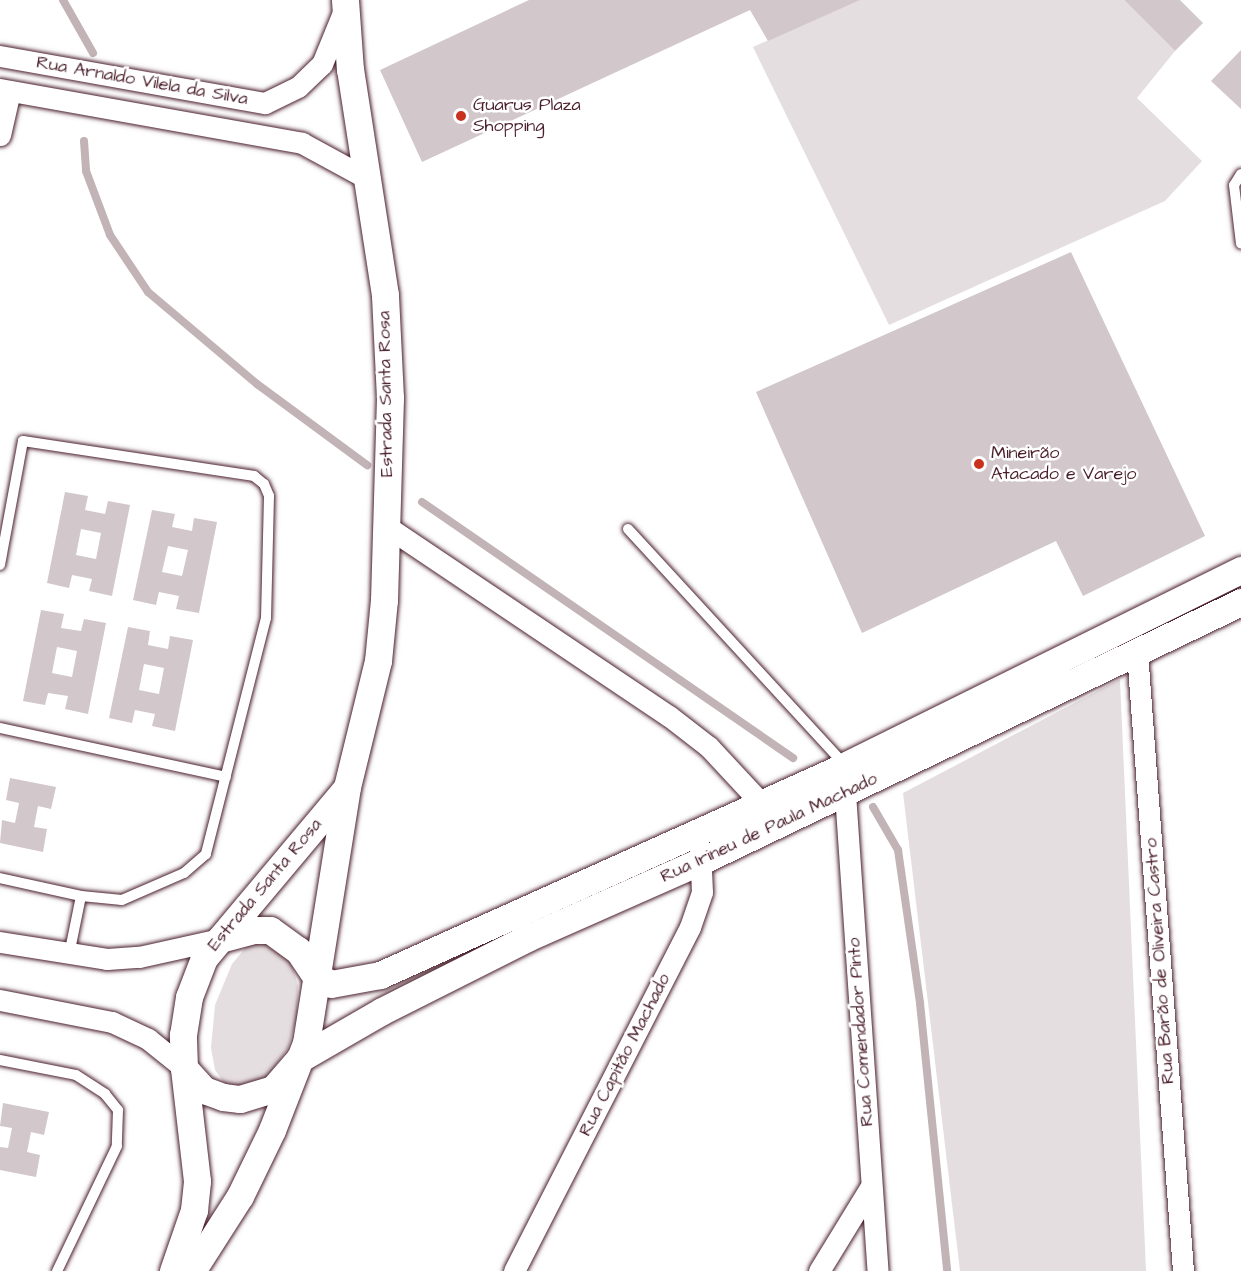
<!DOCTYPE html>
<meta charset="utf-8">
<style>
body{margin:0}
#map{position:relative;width:1241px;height:1271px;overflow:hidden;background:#fff;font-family:"Architects Daughter",sans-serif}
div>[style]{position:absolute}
.green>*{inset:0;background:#e5dee0}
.stream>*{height:8px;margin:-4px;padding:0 4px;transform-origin:4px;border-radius:4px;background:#c1b3b6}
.building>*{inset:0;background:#d2c7cb}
.roads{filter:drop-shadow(0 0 2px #4a1f2b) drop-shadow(0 0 2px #4a1f2b)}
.service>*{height:10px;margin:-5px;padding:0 5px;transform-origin:5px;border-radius:5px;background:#fff}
.minor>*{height:21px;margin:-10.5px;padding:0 10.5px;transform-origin:10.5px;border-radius:10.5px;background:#fff}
.tertiary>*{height:27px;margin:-13.5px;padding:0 13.5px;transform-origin:13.5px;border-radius:13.5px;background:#fff}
.dots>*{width:16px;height:16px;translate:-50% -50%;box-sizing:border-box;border:3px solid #fff;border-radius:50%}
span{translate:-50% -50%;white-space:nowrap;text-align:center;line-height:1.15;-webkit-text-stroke:5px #fff;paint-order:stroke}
.street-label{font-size:18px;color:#4a1f2b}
.poi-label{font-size:18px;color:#4a1f2b}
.left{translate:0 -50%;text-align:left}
</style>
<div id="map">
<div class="green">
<div style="clip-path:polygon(859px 0,1124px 0,1175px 51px,1137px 98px,1202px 161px,1165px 201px,889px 325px,753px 47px)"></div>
<div style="clip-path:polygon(1120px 679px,1146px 1271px,960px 1271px,903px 793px)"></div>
<div style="clip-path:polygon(265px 941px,289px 955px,298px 986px,297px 1017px,288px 1048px,270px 1074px,251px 1089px,225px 1084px,215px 1070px,211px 1048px,215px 1005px,232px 964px,247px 946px)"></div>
</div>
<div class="stream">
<div style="left:63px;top:0;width:61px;rotate:60.5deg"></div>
<div style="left:84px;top:141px;width:30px;rotate:86deg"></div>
<div style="left:86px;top:171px;width:68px;rotate:69.4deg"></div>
<div style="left:110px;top:235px;width:69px;rotate:56.3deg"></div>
<div style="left:148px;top:292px;width:143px;rotate:40.2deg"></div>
<div style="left:257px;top:384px;width:137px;rotate:36.4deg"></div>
<div style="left:422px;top:502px;width:451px;rotate:34.6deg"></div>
<div style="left:873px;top:807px;width:50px;rotate:59.8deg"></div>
<div style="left:898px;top:850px;width:155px;rotate:81.8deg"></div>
<div style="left:920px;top:1003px;width:269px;rotate:84.2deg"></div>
</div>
<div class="building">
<div style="clip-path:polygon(529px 0,860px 0,768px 41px,750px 10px,422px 162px,380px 70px)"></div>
<div style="clip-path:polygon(1124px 0,1180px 0,1203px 23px,1175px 51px)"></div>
<div style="clip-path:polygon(1241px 50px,1241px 109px,1211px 81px)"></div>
<div style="clip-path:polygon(1071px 252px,1205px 536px,1083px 596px,1056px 541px,862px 633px,756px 392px)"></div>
<div style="clip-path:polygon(evenodd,65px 492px,88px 496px,85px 510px,105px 514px,108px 501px,130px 505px,112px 596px,89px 591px,92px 579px,72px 575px,69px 588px,47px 583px,65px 492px,81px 529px,101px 533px,96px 559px,76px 555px,81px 529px)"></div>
<div style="clip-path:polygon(evenodd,152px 510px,175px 514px,172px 527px,192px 531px,194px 518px,217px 522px,199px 613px,176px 609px,179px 596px,159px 592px,156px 605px,133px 600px,152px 510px,168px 546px,188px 550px,182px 576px,162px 572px,168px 546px)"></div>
<div style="clip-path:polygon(evenodd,41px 610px,64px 614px,61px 628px,81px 631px,84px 619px,106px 623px,88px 714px,65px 709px,68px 696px,48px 693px,45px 705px,23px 701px,41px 610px,57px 647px,77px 651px,72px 677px,52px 673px,57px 647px)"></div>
<div style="clip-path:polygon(evenodd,128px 627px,150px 631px,148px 645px,168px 649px,170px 636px,193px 640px,175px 731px,152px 726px,155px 714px,135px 710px,132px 723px,109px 718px,128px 627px,144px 664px,164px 668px,159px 694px,139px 690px,144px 664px)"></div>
<div style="clip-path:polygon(10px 778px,56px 787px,51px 809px,38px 806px,34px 827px,47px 829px,43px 852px,0 843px,2px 820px,15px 823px,19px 803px,6px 800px)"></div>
<div style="clip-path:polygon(3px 1103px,49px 1112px,44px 1135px,31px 1132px,27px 1152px,40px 1155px,36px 1177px,0 1170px,0 1147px,8px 1148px,12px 1128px,0 1126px)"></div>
</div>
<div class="roads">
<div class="service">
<div style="left:1241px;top:174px;width:13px;rotate:122deg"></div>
<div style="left:1234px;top:185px;width:59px;rotate:83.2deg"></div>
<div style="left:628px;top:529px;width:321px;rotate:47.4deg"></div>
<div style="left:0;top:565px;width:126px;rotate:-79.5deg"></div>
<div style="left:23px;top:441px;width:234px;rotate:8.6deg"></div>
<div style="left:254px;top:476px;width:13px;rotate:39deg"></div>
<div style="left:264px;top:484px;width:13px;rotate:67deg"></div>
<div style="left:269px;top:496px;width:122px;rotate:91.4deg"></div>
<div style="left:266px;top:618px;width:244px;rotate:104.3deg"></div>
<div style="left:206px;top:854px;width:29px;rotate:139deg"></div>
<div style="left:184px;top:873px;width:68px;rotate:156.5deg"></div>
<div style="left:122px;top:900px;width:41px;rotate:-174.4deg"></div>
<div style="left:81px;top:896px;width:83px;rotate:-167.5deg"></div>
<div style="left:0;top:728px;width:231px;rotate:12.2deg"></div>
<div style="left:69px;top:955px;width:60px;rotate:-78.5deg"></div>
<div style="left:0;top:1060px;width:77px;rotate:11.2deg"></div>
<div style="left:76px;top:1075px;width:35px;rotate:33deg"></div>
<div style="left:105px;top:1094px;width:21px;rotate:51deg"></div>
<div style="left:118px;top:1110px;width:36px;rotate:92deg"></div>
<div style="left:117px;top:1146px;width:139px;rotate:115.6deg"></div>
</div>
<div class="minor">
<div style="left:0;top:56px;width:269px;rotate:10.1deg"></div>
<div style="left:265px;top:103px;width:37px;rotate:-26deg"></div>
<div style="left:298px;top:87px;width:33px;rotate:-44deg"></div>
<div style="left:322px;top:64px;width:58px;rotate:-67.8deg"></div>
<div style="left:0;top:89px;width:307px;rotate:10.1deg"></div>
<div style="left:302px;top:143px;width:77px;rotate:28.6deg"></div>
<div style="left:0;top:135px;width:45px;rotate:-77.2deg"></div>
<div style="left:386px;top:526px;width:341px;rotate:33.9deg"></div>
<div style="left:669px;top:716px;width:51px;rotate:37.8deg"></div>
<div style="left:709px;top:747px;width:76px;rotate:47.1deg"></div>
<div style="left:1137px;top:652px;width:621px;rotate:85.75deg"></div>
<div style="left:845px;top:793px;width:479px;rotate:86.1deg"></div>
<div style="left:0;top:942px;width:108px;rotate:9deg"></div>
<div style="left:107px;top:959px;width:32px;rotate:-4deg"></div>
<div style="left:139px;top:957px;width:83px;rotate:-12.5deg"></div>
<div style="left:0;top:1000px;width:114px;rotate:11.1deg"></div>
<div style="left:112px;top:1022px;width:40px;rotate:25deg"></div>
<div style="left:148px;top:1039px;width:46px;rotate:38.9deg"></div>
<div style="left:514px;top:1271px;width:386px;rotate:-62.9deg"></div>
<div style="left:690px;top:927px;width:37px;rotate:-71deg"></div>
<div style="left:702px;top:892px;width:44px;rotate:-92.6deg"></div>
<div style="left:819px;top:1271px;width:100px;rotate:-58.5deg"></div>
</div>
<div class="tertiary">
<div style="left:220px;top:939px;width:34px;rotate:-15deg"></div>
<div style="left:253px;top:930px;width:17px"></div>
<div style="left:270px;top:930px;width:34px;rotate:36deg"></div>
<div style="left:298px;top:950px;width:30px;rotate:56deg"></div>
<div style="left:315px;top:975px;width:18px;rotate:29deg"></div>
<div style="left:331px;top:984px;width:50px;rotate:-10.4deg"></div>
<div style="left:380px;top:975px;width:500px;rotate:-24.2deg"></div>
<div style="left:836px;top:770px;width:452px;rotate:-26.3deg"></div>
<div style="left:184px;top:1068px;width:30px;rotate:48deg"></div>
<div style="left:204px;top:1090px;width:20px;rotate:20deg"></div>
<div style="left:223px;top:1097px;width:17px;rotate:7deg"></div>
<div style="left:240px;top:1099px;width:34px;rotate:-17deg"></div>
<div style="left:273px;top:1089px;width:40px;rotate:-49deg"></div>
<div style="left:299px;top:1059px;width:96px;rotate:-30deg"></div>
<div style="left:382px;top:1011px;width:162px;rotate:-26.7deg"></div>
<div style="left:527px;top:938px;width:193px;rotate:-23.9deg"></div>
<div style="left:703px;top:860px;width:597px;rotate:-25.62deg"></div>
<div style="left:173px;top:1271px;width:65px;rotate:-71deg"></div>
<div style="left:194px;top:1210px;width:29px;rotate:-84deg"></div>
<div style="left:197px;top:1181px;width:114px;rotate:-96.6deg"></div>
<div style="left:184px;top:1068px;width:33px;rotate:-92deg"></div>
<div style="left:183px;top:1035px;width:38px;rotate:-81deg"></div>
<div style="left:189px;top:997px;width:42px;rotate:-69deg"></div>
<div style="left:204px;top:958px;width:221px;rotate:-50deg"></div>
<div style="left:192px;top:1271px;width:89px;rotate:-57.4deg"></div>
<div style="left:240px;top:1196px;width:73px;rotate:-64.1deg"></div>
<div style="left:272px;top:1130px;width:93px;rotate:-68.7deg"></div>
<div style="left:306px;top:1043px;width:259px;rotate:-80.9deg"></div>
<div style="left:347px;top:787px;width:130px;rotate:-76.2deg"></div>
<div style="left:378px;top:661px;width:61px;rotate:-84.4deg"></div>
<div style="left:384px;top:600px;width:202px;rotate:-88.3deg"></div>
<div style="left:390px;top:398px;width:103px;rotate:-92.8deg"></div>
<div style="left:385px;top:295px;width:228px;rotate:-98.8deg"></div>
<div style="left:350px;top:70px;width:70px;rotate:-94.1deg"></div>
</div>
</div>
<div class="dots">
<div style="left:461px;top:116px;background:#c8321e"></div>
<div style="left:979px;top:464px;background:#c8321e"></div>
</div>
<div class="street-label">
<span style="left:142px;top:81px;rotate:10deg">Rua Arnaldo Vilela da Silva</span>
<span style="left:386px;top:394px;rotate:-91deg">Estrada Santa Rosa</span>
<span style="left:769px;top:828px;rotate:-25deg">Rua Irineu de Paula Machado</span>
<span style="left:265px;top:885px;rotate:-50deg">Estrada Santa Rosa</span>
<span style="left:1160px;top:961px;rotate:-94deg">Rua Barão de Oliveira Castro</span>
<span style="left:861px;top:1032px;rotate:-94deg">Rua Comendador Pinto</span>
<span style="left:625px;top:1055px;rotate:-63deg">Rua Capitão Machado</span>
</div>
<div class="poi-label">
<span class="left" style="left:473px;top:116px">Guarus Plaza<br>Shopping</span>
<span class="left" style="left:991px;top:464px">Mineirão<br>Atacado e Varejo</span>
</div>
</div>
